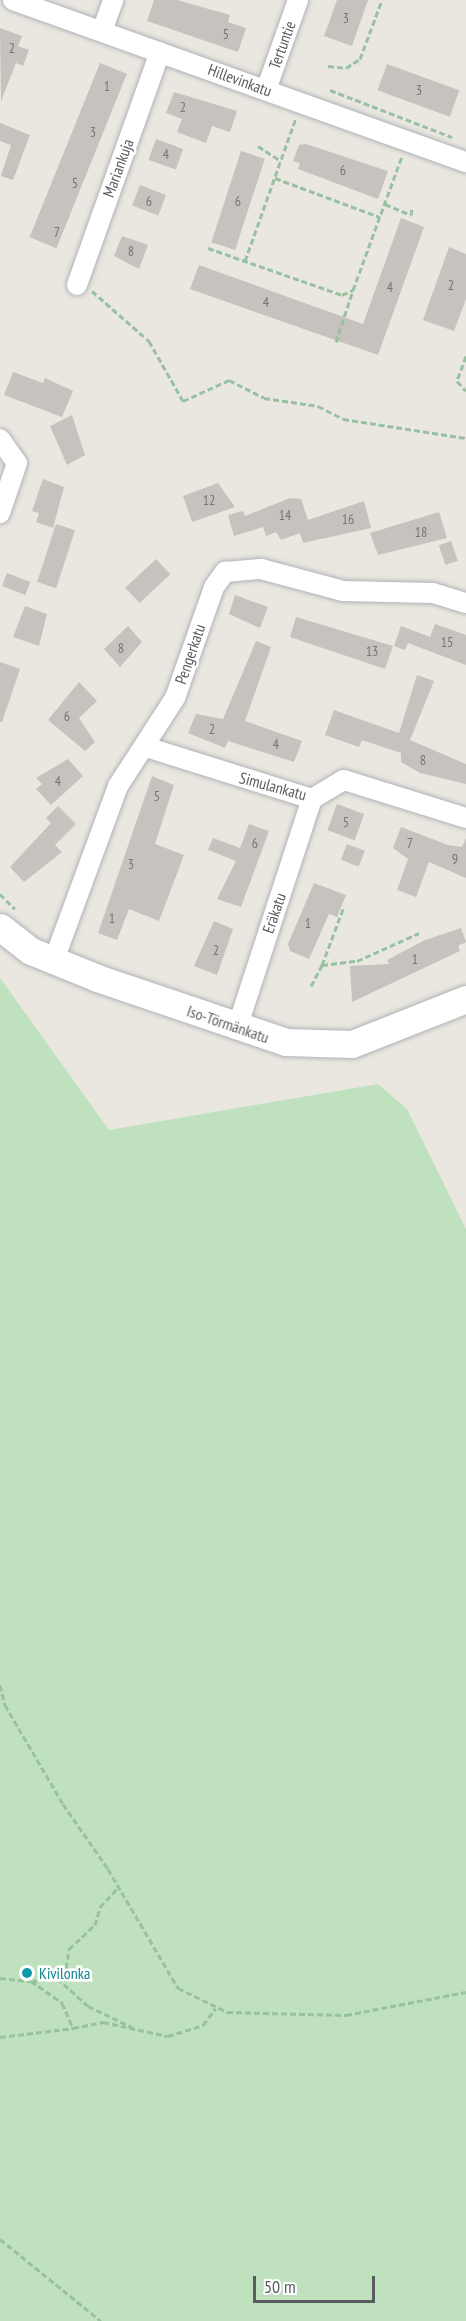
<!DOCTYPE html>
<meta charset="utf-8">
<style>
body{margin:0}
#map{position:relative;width:466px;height:2321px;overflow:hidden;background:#eae7e0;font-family:"PT Sans Narrow",sans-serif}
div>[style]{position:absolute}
.green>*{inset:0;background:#bfe1bd}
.building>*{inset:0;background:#c6c2bd;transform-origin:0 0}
.path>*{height:3px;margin-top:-1.5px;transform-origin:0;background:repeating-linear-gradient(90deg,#98c1a1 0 6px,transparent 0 9px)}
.roads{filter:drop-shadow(0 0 2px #b0b3b7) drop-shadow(0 0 2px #b0b3b7)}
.street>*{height:20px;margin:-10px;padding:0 10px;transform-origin:10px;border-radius:10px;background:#fff}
.secondary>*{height:27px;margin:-13.5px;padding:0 13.5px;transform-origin:13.5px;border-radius:13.5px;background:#fff}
.dots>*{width:16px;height:16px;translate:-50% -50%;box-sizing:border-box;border:3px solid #fff;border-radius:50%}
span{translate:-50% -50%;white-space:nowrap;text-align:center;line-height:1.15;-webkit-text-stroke:5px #fff;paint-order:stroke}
.number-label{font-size:14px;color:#747677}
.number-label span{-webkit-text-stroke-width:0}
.street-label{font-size:16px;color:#585c60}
.culture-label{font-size:16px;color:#0d838f}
.left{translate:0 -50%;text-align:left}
.scale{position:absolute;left:253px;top:2276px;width:122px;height:27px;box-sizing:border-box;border:3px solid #585c60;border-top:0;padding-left:8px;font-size:18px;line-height:21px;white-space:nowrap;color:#585c60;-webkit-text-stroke:4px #fff;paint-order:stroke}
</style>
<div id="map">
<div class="green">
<div style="clip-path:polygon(0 978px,109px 1130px,378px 1084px,407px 1109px,466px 1229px,466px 2321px,0 2321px)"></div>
</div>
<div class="building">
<div style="clip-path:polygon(154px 0,177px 0,230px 15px,228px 22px,246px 28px,238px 52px,147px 21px)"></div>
<div style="clip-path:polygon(337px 0,368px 0,352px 46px,324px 36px)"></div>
<div style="clip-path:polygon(0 28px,22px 36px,18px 46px,29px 50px,23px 66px,16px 63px,1px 101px)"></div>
<div style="left:100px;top:63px;width:29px;height:188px;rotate:22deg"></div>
<div style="left:387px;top:64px;width:77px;height:28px;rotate:20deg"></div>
<div style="clip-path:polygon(174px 92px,237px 111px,230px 132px,212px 126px,206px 143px,177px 132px,182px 119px,166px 113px)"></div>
<div style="clip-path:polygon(0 123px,30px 135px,13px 180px,1px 176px,11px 145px,0 141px)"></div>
<div style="left:156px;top:139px;width:29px;height:22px;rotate:20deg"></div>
<div style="clip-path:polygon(306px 144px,388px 171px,378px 199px,298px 169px,300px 163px,293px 161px,299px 145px)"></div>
<div style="left:241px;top:151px;width:25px;height:96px;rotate:18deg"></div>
<div style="left:140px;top:185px;width:28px;height:22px;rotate:21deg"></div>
<div style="clip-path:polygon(401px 218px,424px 227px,378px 355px,190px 289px,199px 265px,363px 324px)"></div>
<div style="clip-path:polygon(122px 236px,148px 245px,139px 269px,114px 256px)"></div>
<div style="clip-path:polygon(449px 247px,466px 254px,466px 299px,454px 331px,423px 320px)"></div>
<div style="clip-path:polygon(13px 372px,43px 383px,45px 378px,73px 391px,62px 417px,4px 395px)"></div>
<div style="clip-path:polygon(72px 415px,85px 455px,67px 465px,50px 426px)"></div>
<div style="clip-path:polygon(43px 479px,64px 487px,53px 528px,36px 522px,39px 513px,32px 511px)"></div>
<div style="clip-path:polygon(218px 483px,235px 507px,192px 522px,183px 496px)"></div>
<div style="clip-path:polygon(290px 498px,301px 499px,308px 520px,364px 501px,371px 528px,303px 543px,300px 533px,281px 540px,276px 532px,266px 536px,263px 527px,234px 536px,228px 515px,243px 511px,245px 516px)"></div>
<div style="clip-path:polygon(439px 512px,447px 538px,378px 555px,370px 533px)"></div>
<div style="left:56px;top:524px;width:20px;height:61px;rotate:18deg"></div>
<div style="left:451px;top:541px;width:21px;height:13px;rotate:71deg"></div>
<div style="left:156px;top:559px;width:21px;height:42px;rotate:47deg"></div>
<div style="left:7px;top:573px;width:25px;height:14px;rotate:21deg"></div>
<div style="clip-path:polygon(235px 595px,268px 607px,260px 628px,229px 614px)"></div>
<div style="clip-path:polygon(25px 606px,47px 614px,39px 646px,13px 637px)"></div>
<div style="clip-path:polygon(296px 617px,393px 646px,385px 669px,290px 637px)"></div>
<div style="clip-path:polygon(435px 624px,466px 635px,466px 665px,408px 643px,405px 650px,394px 646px,401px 626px,430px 637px)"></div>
<div style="clip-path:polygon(128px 626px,142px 642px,120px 667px,104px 649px)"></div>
<div style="clip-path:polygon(256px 641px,271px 647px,245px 721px,302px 741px,294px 762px,228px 741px,225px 748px,188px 733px,196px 714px,223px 719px)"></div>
<div style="clip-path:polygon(0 662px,20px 669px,2px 722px,0 722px)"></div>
<div style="clip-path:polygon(417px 675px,434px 681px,410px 740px,466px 764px,466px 784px,420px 773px,401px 762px,401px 753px,362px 740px,359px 747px,325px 735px,334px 710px,399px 733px)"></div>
<div style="clip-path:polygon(79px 682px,97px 701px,79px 718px,95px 742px,85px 751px,48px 720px)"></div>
<div style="clip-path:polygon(68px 759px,83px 776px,51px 805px,36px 789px,42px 784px,36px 778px)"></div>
<div style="clip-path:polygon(152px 776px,174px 785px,155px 844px,184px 855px,159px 921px,129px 909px,117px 940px,98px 933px)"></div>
<div style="left:337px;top:804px;width:29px;height:28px;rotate:20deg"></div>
<div style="clip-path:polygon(58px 806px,76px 824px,55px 845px,62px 852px,24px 882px,10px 867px,51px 823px,46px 818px)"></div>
<div style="clip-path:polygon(249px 824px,269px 831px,241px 907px,217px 899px,236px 861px,208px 850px,213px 838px,240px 848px)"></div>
<div style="clip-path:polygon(401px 827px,448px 845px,462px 847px,466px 838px,466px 878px,429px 862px,416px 897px,397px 890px,408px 859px,393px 848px)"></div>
<div style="left:347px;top:844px;width:19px;height:17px;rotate:21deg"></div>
<div style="clip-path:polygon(314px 883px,346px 895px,337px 917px,329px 914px,309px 959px,290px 951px,288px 944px)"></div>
<div style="clip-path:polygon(214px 921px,233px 929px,217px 975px,194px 966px)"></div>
<div style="clip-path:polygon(461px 928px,466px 942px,458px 946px,460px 951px,352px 1002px,350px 966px,389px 964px,387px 960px,425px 940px)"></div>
</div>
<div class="path">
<div style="left:328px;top:66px;width:18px;rotate:6deg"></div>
<div style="left:346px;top:68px;width:17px;rotate:-33deg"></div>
<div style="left:360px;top:59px;width:63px;rotate:-69.6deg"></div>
<div style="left:330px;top:90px;width:131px;rotate:21.1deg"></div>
<div style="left:258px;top:146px;width:27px;rotate:33deg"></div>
<div style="left:275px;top:178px;width:112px;rotate:20.4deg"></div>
<div style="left:385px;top:204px;width:28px;rotate:23deg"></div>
<div style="left:411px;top:215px;width:6px;rotate:-81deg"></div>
<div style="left:208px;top:248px;width:142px;rotate:19.3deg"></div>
<div style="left:342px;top:295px;width:12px;rotate:-24deg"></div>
<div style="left:353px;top:290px;width:143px;rotate:-69.9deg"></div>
<div style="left:245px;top:261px;width:152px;rotate:-70.4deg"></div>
<div style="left:92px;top:291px;width:76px;rotate:41.3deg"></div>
<div style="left:149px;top:341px;width:69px;rotate:60.5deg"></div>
<div style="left:183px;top:401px;width:51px;rotate:-24.5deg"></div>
<div style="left:229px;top:380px;width:39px;rotate:27deg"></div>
<div style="left:264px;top:398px;width:55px;rotate:8.4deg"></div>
<div style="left:318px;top:406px;width:28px;rotate:27deg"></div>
<div style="left:343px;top:419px;width:124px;rotate:8.8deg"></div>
<div style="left:336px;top:342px;width:55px;rotate:-71.9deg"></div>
<div style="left:466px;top:356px;width:27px;rotate:110deg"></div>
<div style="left:457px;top:381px;width:13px;rotate:48deg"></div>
<div style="left:0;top:894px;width:21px;rotate:45deg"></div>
<div style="left:322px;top:965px;width:60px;rotate:-69.4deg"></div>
<div style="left:311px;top:986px;width:24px;rotate:-62deg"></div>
<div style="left:322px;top:965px;width:35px;rotate:-7deg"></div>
<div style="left:357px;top:961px;width:68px;rotate:-24.3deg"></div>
<div style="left:0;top:1685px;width:21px;rotate:76deg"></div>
<div style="left:5px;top:1705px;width:115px;rotate:59.6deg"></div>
<div style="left:63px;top:1804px;width:79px;rotate:55.3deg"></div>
<div style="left:108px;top:1869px;width:138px;rotate:59.5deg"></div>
<div style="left:178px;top:1988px;width:55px;rotate:26.1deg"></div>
<div style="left:227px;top:2012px;width:119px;rotate:1.4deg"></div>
<div style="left:346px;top:2015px;width:122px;rotate:-10.9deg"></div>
<div style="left:0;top:1978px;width:31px;rotate:6deg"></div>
<div style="left:31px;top:1981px;width:38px;rotate:35deg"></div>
<div style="left:62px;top:2003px;width:27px;rotate:66deg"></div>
<div style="left:73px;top:2028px;width:31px;rotate:-11deg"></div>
<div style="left:103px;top:2022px;width:66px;rotate:12.2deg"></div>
<div style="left:168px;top:2036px;width:37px;rotate:-17deg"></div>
<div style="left:203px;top:2025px;width:21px;rotate:-53deg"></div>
<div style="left:57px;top:1978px;width:42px;rotate:42.1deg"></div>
<div style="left:88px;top:2006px;width:49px;rotate:25.5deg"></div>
<div style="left:33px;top:1981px;width:24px;rotate:-7deg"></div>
<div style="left:57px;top:1978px;width:13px;rotate:-48deg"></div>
<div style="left:66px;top:1968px;width:19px;rotate:-81deg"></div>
<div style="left:69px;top:1949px;width:35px;rotate:-43deg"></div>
<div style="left:95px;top:1925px;width:19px;rotate:-74deg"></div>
<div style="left:100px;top:1907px;width:26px;rotate:-47deg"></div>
<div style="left:0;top:2037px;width:74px;rotate:-7deg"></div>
<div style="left:0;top:2239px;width:130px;rotate:39.1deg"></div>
</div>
<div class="roads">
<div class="street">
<div style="left:13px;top:0;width:481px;rotate:19.7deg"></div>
<div style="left:102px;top:31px;width:33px;rotate:-70deg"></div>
<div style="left:266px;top:90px;width:96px;rotate:-70.4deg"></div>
<div style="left:77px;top:285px;width:247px;rotate:-70.4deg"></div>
<div style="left:0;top:439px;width:29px;rotate:55deg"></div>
<div style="left:17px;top:463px;width:53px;rotate:108.8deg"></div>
<div style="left:146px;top:747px;width:174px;rotate:17.4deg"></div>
<div style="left:312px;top:799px;width:37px;rotate:-31deg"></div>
<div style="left:344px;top:780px;width:128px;rotate:17.3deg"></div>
<div style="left:54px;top:960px;width:185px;rotate:-69.8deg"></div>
<div style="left:118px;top:786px;width:105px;rotate:-57.1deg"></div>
<div style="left:175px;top:698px;width:118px;rotate:-70.6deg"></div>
<div style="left:214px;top:587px;width:19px;rotate:-54deg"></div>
<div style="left:225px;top:572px;width:36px;rotate:-5deg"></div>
<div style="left:261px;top:569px;width:85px;rotate:15deg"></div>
<div style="left:343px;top:591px;width:90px;rotate:1.3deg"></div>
<div style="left:433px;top:593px;width:34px;rotate:17deg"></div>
<div style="left:237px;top:1028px;width:241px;rotate:-71.9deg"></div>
</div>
<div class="secondary">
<div style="left:0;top:927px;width:39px;rotate:38deg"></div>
<div style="left:31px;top:951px;width:71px;rotate:22.2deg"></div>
<div style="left:97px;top:978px;width:200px;rotate:18.7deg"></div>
<div style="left:286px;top:1042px;width:66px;rotate:1.7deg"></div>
<div style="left:352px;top:1044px;width:123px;rotate:-21.5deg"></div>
</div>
</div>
<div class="dots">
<div style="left:27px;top:1973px;background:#0f9aa8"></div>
</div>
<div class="number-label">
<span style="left:346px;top:18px">3</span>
<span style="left:226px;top:34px">5</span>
<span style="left:12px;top:48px">2</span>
<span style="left:107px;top:86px">1</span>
<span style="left:419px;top:90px">3</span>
<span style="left:183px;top:107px">2</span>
<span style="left:93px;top:132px">3</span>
<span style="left:166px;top:154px">4</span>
<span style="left:343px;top:170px">6</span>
<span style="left:75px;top:183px">5</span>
<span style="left:149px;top:201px">6</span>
<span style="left:238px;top:201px">6</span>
<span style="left:57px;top:232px">7</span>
<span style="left:131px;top:251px">8</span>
<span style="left:451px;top:285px">2</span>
<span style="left:390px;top:287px">4</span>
<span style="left:266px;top:302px">4</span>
<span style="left:209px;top:500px">12</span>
<span style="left:285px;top:515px">14</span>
<span style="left:348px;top:519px">16</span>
<span style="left:421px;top:532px">18</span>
<span style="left:447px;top:642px">15</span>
<span style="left:121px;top:648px">8</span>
<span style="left:372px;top:651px">13</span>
<span style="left:67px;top:716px">6</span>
<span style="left:212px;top:729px">2</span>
<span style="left:276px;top:744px">4</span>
<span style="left:423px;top:760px">8</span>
<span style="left:58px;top:781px">4</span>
<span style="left:157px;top:796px">5</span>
<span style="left:346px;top:822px">5</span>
<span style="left:255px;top:843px">6</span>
<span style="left:410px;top:843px">7</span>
<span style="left:455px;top:859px">9</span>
<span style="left:131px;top:864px">3</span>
<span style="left:112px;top:918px">1</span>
<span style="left:308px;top:923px">1</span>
<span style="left:216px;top:950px">2</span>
<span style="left:415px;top:959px">1</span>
</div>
<div class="street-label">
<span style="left:282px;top:45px;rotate:-70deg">Tertuntie</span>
<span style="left:240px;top:80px;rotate:20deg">Hillevinkatu</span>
<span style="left:118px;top:168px;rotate:-70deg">Mariankuja</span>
<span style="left:190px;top:654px;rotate:-71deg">Pengerkatu</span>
<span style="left:273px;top:786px;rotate:15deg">Simulankatu</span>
<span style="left:274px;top:913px;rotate:-71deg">Eräkatu</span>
<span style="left:228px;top:1024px;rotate:19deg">Iso-Törmänkatu</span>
</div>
<div class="culture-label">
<span class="left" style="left:39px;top:1973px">Kivilonka</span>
</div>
<div class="scale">50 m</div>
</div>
